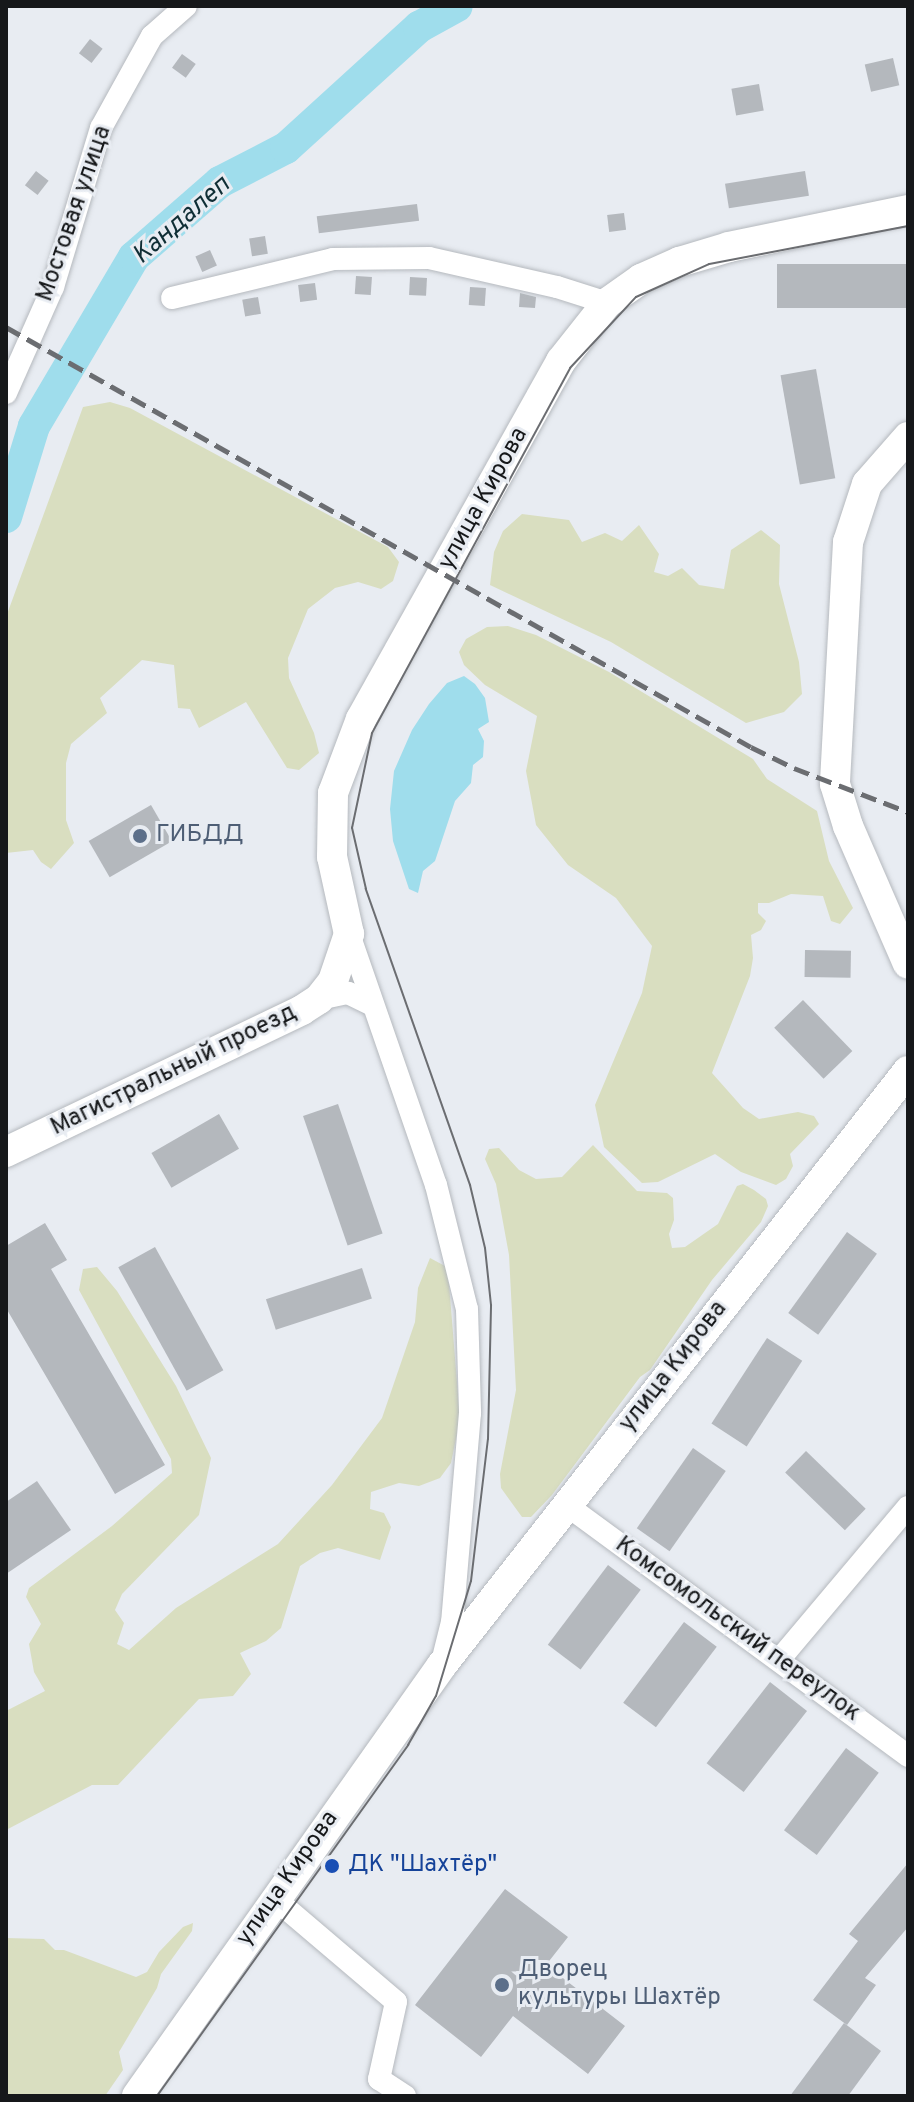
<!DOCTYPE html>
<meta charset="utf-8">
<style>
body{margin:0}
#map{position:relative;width:914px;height:2102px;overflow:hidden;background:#e8ecf2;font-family:Overpass,sans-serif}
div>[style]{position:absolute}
.green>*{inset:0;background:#d9dec0}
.water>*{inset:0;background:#9fddec}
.river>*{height:32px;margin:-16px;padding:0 16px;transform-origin:16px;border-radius:16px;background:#9fddec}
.building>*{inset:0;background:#b4b8bd;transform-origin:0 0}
.roads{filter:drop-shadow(0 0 2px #b5b9be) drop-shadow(0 0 2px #b5b9be)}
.street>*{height:22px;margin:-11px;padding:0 11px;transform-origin:11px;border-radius:11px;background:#fff}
.secondary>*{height:30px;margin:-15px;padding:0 15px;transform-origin:15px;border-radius:15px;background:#fff}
.tram>*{height:2px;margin:-1px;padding:0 1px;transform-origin:1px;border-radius:1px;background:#6b6d71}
.rail>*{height:5px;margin-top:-2.5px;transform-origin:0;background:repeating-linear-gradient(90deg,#6b6d71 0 16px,transparent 0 24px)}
.dots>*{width:22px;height:22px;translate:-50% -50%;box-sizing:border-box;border:4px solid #e8ecf2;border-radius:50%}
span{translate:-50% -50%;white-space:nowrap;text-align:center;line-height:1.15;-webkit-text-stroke:6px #e8ecf2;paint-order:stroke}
.street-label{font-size:24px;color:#16181a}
.service-label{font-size:24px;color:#4e5e75}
.left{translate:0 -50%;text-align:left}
.transit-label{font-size:24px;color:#164399}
.water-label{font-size:26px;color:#0f2e35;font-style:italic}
.frame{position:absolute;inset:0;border:8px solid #16181a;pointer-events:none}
</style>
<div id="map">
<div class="green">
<div style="clip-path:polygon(110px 402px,130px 408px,388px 547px,399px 562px,393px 581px,381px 589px,358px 582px,335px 588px,308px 609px,288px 658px,289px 678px,314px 733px,319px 753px,299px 770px,287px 768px,246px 702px,199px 728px,190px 709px,178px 708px,174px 665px,142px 660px,100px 698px,107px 713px,71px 744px,66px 763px,66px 820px,74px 843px,51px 869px,41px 862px,33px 850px,6px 853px,6px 617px,83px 407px)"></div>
<div style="clip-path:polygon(522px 514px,569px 520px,582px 542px,605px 533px,622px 541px,639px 525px,659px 554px,654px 572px,668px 576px,682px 568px,699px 585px,724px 589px,731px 550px,761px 530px,780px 545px,779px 584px,799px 662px,802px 694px,784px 712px,746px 723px,611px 642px,490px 585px,494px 552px,503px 531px)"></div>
<div style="clip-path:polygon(508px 626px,536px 635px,609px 672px,753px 759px,767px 779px,817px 811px,829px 861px,853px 908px,840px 924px,831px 921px,823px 896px,791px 894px,769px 903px,758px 903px,758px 913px,766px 921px,761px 930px,751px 935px,753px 958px,750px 976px,712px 1073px,743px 1108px,759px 1119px,798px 1112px,814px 1116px,819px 1124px,790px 1154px,793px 1166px,786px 1179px,776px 1185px,741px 1172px,715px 1154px,658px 1182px,642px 1183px,604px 1147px,595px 1105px,642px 993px,652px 946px,616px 898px,568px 865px,536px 825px,526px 771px,537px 716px,485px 685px,464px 665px,459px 652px,466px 639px,487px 627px)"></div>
<div style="clip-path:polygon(593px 1145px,637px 1191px,667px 1193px,673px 1198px,674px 1220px,669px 1234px,672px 1248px,685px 1247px,718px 1224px,737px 1186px,743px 1184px,754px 1190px,766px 1199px,768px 1206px,761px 1222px,712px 1280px,650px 1370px,640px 1377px,552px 1495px,531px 1517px,522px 1517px,501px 1488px,500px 1474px,516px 1390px,509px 1255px,496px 1184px,485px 1159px,489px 1149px,499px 1148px,519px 1170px,536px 1179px,562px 1177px)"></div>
<div style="clip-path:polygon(430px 1258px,445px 1266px,449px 1284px,460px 1419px,451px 1463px,440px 1478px,419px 1486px,399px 1483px,371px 1492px,370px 1509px,384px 1513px,391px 1527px,380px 1560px,338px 1548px,320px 1553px,300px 1566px,281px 1628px,266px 1641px,240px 1653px,251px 1674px,233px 1696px,199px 1699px,118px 1785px,92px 1785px,6px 1830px,6px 1711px,45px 1691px,34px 1672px,29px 1644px,41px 1624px,26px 1597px,29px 1588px,112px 1526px,172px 1473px,171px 1459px,79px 1290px,83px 1269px,97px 1267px,117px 1291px,176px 1386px,211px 1458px,199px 1515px,122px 1594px,115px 1610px,124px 1623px,117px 1644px,129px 1650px,176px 1608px,278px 1544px,332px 1485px,382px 1418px,415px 1322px,418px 1288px)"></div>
<div style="clip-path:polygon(193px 1923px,192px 1931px,161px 1974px,157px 1988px,119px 2052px,123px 2070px,105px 2096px,6px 2096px,6px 1938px,44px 1939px,55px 1950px,64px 1950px,136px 1977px,147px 1972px,159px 1952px,183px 1927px)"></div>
</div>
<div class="water">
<div style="clip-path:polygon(464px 676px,475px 684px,485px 698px,489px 722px,478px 729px,484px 741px,483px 757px,473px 765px,471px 783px,455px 801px,435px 861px,423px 871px,418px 893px,409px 889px,393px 841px,390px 809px,394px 771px,412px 730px,429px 704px,447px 683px)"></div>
</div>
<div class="river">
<div style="left:6px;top:517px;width:95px;rotate:-72.9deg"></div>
<div style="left:34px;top:426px;width:196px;rotate:-59.4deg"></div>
<div style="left:134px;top:257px;width:114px;rotate:-41.1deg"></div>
<div style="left:220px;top:182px;width:74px;rotate:-27.3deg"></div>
<div style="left:286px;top:148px;width:180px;rotate:-42.3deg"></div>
<div style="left:419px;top:27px;width:43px;rotate:-28.9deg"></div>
</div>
<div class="building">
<div style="left:90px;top:39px;width:16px;height:18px;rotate:38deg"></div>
<div style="left:182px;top:54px;width:17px;height:17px;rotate:36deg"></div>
<div style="left:893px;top:58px;width:28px;height:29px;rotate:77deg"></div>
<div style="left:759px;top:84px;width:27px;height:28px;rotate:80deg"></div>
<div style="left:36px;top:171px;width:16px;height:18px;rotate:38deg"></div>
<div style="left:805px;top:171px;width:25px;height:81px;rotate:81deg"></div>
<div style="left:417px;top:204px;width:17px;height:101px;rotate:83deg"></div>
<div style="left:624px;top:213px;width:17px;height:17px;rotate:83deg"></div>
<div style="left:265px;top:236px;width:18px;height:16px;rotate:81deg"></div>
<div style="left:210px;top:250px;width:17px;height:16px;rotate:66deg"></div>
<div style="left:908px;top:264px;width:44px;height:131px;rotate:90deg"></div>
<div style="left:356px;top:276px;width:16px;height:18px;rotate:4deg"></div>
<div style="left:410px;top:277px;width:17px;height:18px;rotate:3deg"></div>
<div style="left:315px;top:283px;width:17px;height:17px;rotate:83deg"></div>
<div style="left:470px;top:287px;width:16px;height:18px;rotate:4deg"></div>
<div style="clip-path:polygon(520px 293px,536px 297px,535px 308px,519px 307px)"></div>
<div style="left:258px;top:297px;width:17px;height:16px;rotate:80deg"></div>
<div style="left:816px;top:369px;width:111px;height:36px;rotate:80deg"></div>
<div style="left:151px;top:805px;width:42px;height:72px;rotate:60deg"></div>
<div style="left:805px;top:950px;width:46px;height:27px;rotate:1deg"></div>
<div style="left:803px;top:1000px;width:71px;height:40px;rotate:46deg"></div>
<div style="left:338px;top:1104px;width:137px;height:37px;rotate:71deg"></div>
<div style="left:219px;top:1114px;width:40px;height:78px;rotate:60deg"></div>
<div style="clip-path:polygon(45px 1223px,67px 1260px,51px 1269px,165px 1465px,115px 1494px,6px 1308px,6px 1246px)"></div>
<div style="left:847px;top:1232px;width:37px;height:100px;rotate:36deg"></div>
<div style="left:155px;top:1247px;width:141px;height:42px;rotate:61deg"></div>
<div style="left:362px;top:1268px;width:32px;height:101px;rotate:72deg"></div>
<div style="left:767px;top:1338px;width:42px;height:102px;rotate:33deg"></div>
<div style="left:693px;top:1448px;width:40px;height:98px;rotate:35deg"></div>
<div style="left:806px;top:1451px;width:83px;height:30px;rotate:44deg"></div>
<div style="clip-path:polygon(37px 1481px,71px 1530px,6px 1574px,6px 1502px)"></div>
<div style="left:608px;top:1565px;width:41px;height:100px;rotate:37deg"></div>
<div style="left:684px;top:1622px;width:41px;height:101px;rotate:37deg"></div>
<div style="left:770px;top:1682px;width:47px;height:103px;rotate:38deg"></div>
<div style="left:846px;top:1748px;width:41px;height:103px;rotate:37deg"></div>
<div style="clip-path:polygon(908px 1863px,908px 1927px,865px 1978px,876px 1985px,847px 2025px,813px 2000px,858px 1941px,849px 1934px)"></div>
<div style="clip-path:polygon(505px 1889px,568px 1937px,546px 1965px,625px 2026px,588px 2074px,513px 2016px,481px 2057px,415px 2005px)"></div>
<div style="clip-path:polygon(844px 2023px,881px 2051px,848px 2096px,790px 2096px)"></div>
</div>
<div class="roads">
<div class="street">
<div style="left:172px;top:298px;width:166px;rotate:-13.6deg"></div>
<div style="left:333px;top:259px;width:96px;rotate:-0.6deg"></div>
<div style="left:429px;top:258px;width:131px;rotate:12.8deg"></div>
<div style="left:557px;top:287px;width:52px;rotate:17.7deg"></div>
<div style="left:6px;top:393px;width:116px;rotate:-66.1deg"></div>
<div style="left:53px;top:287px;width:166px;rotate:-73.2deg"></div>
<div style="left:101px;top:128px;width:105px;rotate:-61deg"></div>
<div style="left:152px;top:36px;width:45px;rotate:-41.4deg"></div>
<div style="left:349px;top:934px;width:266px;rotate:70.9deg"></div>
<div style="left:436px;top:1185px;width:128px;rotate:76deg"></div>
<div style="left:467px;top:1309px;width:104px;rotate:88.3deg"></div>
<div style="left:470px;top:1413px;width:210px;rotate:94.9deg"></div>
<div style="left:452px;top:1622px;width:38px;rotate:104deg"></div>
<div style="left:319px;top:999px;width:30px;rotate:-12deg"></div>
<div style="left:348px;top:993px;width:28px;rotate:26deg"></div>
<div style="left:565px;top:1504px;width:426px;rotate:36.3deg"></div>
<div style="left:779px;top:1660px;width:200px;rotate:-49.9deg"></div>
<div style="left:274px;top:1898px;width:160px;rotate:40.4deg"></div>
<div style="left:396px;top:2002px;width:79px;rotate:102.4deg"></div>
<div style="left:379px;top:2079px;width:31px;rotate:33deg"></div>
</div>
<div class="secondary">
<div style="left:908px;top:437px;width:62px;rotate:131.1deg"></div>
<div style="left:867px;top:484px;width:61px;rotate:108.1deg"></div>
<div style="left:848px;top:542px;width:242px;rotate:93.1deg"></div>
<div style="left:835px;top:784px;width:44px;rotate:72.8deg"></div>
<div style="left:848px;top:826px;width:150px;rotate:66.5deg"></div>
<div style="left:6px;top:1152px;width:328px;rotate:-25.6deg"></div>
<div style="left:302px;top:1010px;width:20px;rotate:-33deg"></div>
<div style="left:319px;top:999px;width:23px;rotate:-52deg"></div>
<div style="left:333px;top:981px;width:50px;rotate:-71.2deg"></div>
<div style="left:349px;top:934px;width:79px;rotate:-102.4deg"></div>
<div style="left:332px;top:857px;width:64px;rotate:-89.1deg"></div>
<div style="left:333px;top:793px;width:79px;rotate:-69.3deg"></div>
<div style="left:361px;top:719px;width:410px;rotate:-60.8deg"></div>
<div style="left:561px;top:361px;width:74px;rotate:-51.6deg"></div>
<div style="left:607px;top:303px;width:42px;rotate:-35.2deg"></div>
<div style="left:641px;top:279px;width:42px;rotate:-24.1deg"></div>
<div style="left:679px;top:262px;width:52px;rotate:-16.7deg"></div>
<div style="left:729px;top:247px;width:183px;rotate:-11.7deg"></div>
<div style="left:137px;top:2096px;width:528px;rotate:-54.71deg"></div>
<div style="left:442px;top:1665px;width:755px;rotate:-51.89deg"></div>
</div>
</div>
<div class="tram">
<div style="left:157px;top:2096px;width:432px;rotate:-54.4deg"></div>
<div style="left:408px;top:1745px;width:56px;rotate:-60.3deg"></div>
<div style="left:436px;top:1696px;width:120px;rotate:-73.1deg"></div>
<div style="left:471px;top:1581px;width:143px;rotate:-83.2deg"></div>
<div style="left:488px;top:1439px;width:134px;rotate:-88.7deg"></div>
<div style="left:491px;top:1305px;width:57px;rotate:-96deg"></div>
<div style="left:485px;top:1248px;width:65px;rotate:-103.4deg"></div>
<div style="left:470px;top:1185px;width:314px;rotate:-109.4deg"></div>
<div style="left:366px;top:889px;width:63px;rotate:-102.9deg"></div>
<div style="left:352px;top:828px;width:97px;rotate:-78.1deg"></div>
<div style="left:372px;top:733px;width:415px;rotate:-61.5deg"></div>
<div style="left:570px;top:368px;width:97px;rotate:-47.1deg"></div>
<div style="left:636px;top:297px;width:80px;rotate:-24.3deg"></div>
<div style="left:709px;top:264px;width:203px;rotate:-10.8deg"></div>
</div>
<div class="rail">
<div style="left:6px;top:327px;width:855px;rotate:29.41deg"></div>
<div style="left:751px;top:747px;width:48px;rotate:26deg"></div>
<div style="left:794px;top:768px;width:122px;rotate:21.1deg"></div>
</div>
<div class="dots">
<div style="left:140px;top:836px;background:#5c6f8a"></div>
<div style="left:332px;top:1866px;background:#1a4fb4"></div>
<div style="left:502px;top:1985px;background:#5c6f8a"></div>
</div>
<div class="street-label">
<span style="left:75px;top:214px;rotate:-71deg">Мостовая улица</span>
<span style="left:484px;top:499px;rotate:-61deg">улица Кирова</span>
<span style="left:174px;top:1071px;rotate:-26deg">Магистральный проезд</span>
<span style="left:674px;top:1367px;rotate:-52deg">улица Кирова</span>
<span style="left:737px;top:1630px;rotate:36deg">Комсомольский переулок</span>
<span style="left:288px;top:1879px;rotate:-55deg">улица Кирова</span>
</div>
<div class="service-label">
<span class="left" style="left:156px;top:836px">ГИБДД</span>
<span class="left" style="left:518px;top:1985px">Дворец<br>культуры Шахтёр</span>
</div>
<div class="transit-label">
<span class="left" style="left:348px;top:1866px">ДК "Шахтёр"</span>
</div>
<div class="water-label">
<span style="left:182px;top:221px;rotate:-41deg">Кандалеп</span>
</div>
<div class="frame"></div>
</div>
